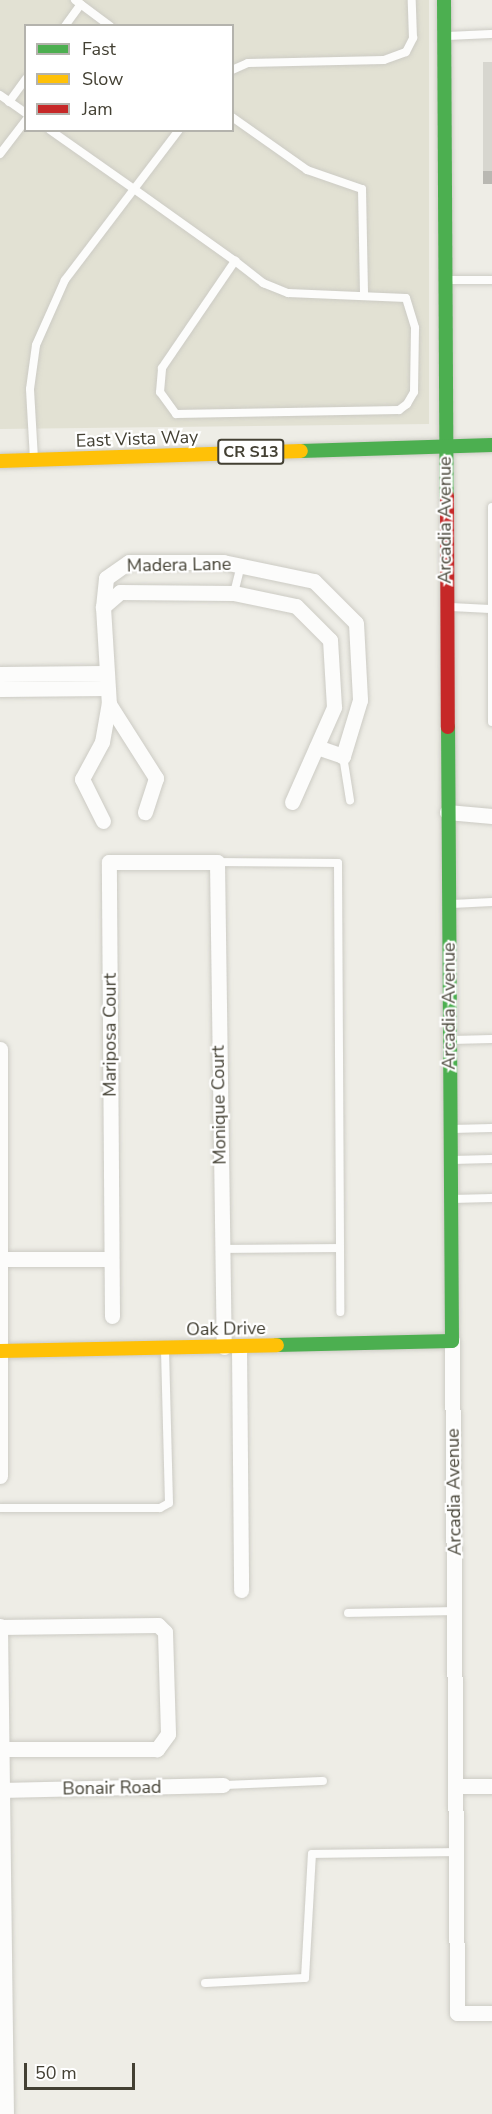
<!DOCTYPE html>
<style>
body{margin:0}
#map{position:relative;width:492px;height:2114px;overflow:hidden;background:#eeede6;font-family:"Nunito Sans",sans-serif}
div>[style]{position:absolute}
.residential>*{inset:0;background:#e2e1d3}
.roads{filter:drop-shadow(0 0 2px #cccbc4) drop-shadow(0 0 2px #cccbc4)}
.lane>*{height:8px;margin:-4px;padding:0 4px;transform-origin:4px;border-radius:4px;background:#fcfcfb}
.street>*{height:15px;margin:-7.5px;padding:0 7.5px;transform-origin:7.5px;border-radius:7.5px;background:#fcfcfb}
.fast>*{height:14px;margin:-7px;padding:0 7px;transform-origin:7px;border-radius:7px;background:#4caf50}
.slow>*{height:14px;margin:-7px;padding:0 7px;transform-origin:7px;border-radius:7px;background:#ffc107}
.jam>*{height:14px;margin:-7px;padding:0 7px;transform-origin:7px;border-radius:7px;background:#c62828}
.wall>*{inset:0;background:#b9b8b2;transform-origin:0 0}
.building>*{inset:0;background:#d7d6cf;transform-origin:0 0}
span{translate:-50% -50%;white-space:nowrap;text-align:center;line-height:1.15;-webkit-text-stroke:4.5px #fff;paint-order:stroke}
.shield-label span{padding:2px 4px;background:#fff;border:2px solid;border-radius:4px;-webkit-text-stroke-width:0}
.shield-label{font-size:16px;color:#434033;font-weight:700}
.street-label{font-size:18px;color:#434033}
.legend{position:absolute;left:24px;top:24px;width:210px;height:108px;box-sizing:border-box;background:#fff;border:2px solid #b4b3ad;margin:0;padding:8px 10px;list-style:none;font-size:18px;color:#434033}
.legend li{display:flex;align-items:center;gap:12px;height:30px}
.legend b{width:30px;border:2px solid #b4b3ad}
.scale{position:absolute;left:24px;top:2063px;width:111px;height:27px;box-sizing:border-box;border:3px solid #434033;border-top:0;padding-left:8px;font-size:18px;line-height:21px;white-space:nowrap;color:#434033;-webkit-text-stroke:4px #fff;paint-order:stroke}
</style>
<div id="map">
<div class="residential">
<div style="clip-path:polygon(evenodd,0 0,429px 0,429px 424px,0 429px,0 0,26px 26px,232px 26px,232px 130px,26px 130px,26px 26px)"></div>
</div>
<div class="roads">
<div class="lane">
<div style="left:75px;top:0;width:44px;rotate:36.6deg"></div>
<div style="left:65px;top:26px;width:27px;rotate:-54deg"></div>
<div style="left:446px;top:36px;width:46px;rotate:-2.5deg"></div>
<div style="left:232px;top:70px;width:17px;rotate:-24deg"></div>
<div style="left:248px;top:63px;width:136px;rotate:-1.3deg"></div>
<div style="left:384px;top:60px;width:23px;rotate:-20deg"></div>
<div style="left:406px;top:52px;width:16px;rotate:-63deg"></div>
<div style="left:413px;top:38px;width:38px;rotate:-92deg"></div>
<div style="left:0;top:95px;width:32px;rotate:35deg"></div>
<div style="left:9px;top:102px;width:29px;rotate:-54deg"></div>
<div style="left:232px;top:117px;width:92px;rotate:35.2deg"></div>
<div style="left:307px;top:170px;width:58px;rotate:19.1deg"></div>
<div style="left:362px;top:189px;width:106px;rotate:88.9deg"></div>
<div style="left:50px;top:130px;width:103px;rotate:35.1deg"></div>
<div style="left:134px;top:189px;width:124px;rotate:35.5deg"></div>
<div style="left:235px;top:261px;width:36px;rotate:38deg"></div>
<div style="left:263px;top:283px;width:27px;rotate:22deg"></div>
<div style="left:288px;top:293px;width:118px;rotate:2.4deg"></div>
<div style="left:406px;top:298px;width:31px;rotate:73deg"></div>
<div style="left:415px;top:328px;width:64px;rotate:90.9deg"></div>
<div style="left:414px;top:392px;width:14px;rotate:120deg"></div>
<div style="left:407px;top:404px;width:10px;rotate:143deg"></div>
<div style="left:399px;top:410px;width:223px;rotate:179deg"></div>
<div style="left:176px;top:414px;width:27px;rotate:-126deg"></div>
<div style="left:160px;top:392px;width:24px;rotate:-85deg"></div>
<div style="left:162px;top:368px;width:130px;rotate:-55.7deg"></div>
<div style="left:0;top:154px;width:43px;rotate:-52.6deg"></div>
<div style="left:446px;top:280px;width:46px"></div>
<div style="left:34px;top:459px;width:70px;rotate:-93.3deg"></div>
<div style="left:30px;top:389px;width:44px;rotate:-82.2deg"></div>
<div style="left:36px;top:345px;width:71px;rotate:-66deg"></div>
<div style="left:65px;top:280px;width:188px;rotate:-52.8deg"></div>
<div style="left:492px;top:507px;width:215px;rotate:90deg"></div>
<div style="left:234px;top:593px;width:29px;rotate:-76deg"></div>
<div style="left:451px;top:607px;width:39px;rotate:3deg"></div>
<div style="left:343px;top:756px;width:45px;rotate:81deg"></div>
<div style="left:217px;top:862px;width:121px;rotate:0.5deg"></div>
<div style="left:338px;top:863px;width:449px;rotate:89.7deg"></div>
<div style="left:452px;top:904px;width:40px;rotate:-2.9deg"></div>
<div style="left:452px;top:1040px;width:40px;rotate:-1.4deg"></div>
<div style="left:452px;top:1129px;width:40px;rotate:-1.4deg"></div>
<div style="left:452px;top:1160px;width:40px;rotate:-1.4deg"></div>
<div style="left:452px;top:1199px;width:40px;rotate:-1.4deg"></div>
<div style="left:221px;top:1249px;width:119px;rotate:-0.5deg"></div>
<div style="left:0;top:1508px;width:160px"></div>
<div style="left:160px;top:1508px;width:10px;rotate:-29deg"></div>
<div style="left:169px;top:1503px;width:155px;rotate:-91.5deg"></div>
<div style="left:348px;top:1613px;width:106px;rotate:-1.1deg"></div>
<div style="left:223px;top:1785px;width:100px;rotate:-2.3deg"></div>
<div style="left:205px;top:1983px;width:100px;rotate:-2.9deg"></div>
<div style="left:305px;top:1978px;width:124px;rotate:-86.8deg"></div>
<div style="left:312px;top:1854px;width:144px;rotate:-0.8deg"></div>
</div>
<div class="street">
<div style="left:103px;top:607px;width:97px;rotate:86.5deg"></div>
<div style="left:109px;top:704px;width:88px;rotate:57.6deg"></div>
<div style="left:156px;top:778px;width:36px;rotate:108deg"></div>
<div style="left:0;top:674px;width:104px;rotate:-0.6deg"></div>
<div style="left:0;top:689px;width:107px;rotate:-0.5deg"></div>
<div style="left:292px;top:802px;width:104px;rotate:-66.1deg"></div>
<div style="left:334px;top:707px;width:67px;rotate:-93.4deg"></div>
<div style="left:330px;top:640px;width:48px;rotate:-135deg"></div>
<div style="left:296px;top:606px;width:63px;rotate:-168.2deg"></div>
<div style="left:234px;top:593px;width:114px;rotate:-179.5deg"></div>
<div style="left:120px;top:592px;width:23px;rotate:139deg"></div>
<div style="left:103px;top:607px;width:29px;rotate:-84deg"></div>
<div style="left:106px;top:578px;width:28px;rotate:-35deg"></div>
<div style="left:129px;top:562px;width:94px"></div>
<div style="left:223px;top:562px;width:93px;rotate:11.8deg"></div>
<div style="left:314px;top:581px;width:59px;rotate:45deg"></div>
<div style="left:356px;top:623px;width:77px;rotate:87deg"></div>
<div style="left:360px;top:700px;width:59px;rotate:106.9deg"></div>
<div style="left:343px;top:756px;width:28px;rotate:-161deg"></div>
<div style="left:447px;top:812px;width:45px;rotate:5.1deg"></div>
<div style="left:103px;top:821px;width:47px;rotate:-116.6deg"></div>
<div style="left:82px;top:779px;width:42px;rotate:-61.6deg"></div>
<div style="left:102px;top:742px;width:39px;rotate:-80deg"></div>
<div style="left:0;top:1049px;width:427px;rotate:90deg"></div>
<div style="left:2px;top:1259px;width:109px"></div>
<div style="left:112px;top:1316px;width:454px;rotate:-90.4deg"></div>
<div style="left:109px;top:862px;width:108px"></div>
<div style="left:217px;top:862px;width:485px;rotate:89.2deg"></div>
<div style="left:452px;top:1341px;width:672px;rotate:89.57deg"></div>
<div style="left:457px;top:2013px;width:35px"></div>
<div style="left:239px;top:1347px;width:243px;rotate:89.5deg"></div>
<div style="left:0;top:1626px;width:488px;rotate:89.3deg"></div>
<div style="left:0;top:1627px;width:158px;rotate:-0.7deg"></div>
<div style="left:158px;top:1625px;width:10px;rotate:45deg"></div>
<div style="left:165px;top:1632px;width:102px;rotate:88.3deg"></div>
<div style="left:168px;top:1734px;width:19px;rotate:126deg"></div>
<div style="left:157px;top:1749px;width:157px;rotate:180deg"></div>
<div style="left:458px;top:1786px;width:34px"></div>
<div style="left:0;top:1790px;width:223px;rotate:-1.3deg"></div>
</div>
<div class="fast">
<div style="left:444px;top:0;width:496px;rotate:89.7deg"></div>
<div style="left:301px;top:451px;width:191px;rotate:-1.8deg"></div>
<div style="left:277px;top:1345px;width:175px;rotate:-1.3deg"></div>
<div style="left:452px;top:1341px;width:614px;rotate:-90.37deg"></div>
</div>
<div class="slow">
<div style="left:0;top:461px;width:301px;rotate:-1.9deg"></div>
<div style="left:0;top:1351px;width:277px;rotate:-1.2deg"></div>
</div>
<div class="jam">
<div style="left:447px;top:496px;width:231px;rotate:89.8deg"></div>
</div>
</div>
<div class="wall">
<div style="left:492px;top:62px;width:122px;height:9px;rotate:90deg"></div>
</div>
<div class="building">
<div style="left:492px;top:62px;width:109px;height:9px;rotate:90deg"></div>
</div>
<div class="shield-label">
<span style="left:251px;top:452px">CR S13</span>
</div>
<div class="street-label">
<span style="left:137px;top:439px;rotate:-2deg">East Vista Way</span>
<span style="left:445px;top:520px;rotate:-90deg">Arcadia Avenue</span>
<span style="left:179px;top:565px;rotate:-1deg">Madera Lane</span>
<span style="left:449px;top:1006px;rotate:-90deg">Arcadia Avenue</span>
<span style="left:110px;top:1035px;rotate:-90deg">Mariposa Court</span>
<span style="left:219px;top:1105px;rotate:-91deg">Monique Court</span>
<span style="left:226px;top:1329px;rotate:-1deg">Oak Drive</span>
<span style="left:454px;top:1492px;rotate:-91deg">Arcadia Avenue</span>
<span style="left:112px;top:1788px;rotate:-1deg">Bonair Road</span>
</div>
<ul class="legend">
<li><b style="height:8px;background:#4caf50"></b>Fast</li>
<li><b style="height:8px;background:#ffc107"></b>Slow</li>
<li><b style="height:8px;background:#c62828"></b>Jam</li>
</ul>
<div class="scale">50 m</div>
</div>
